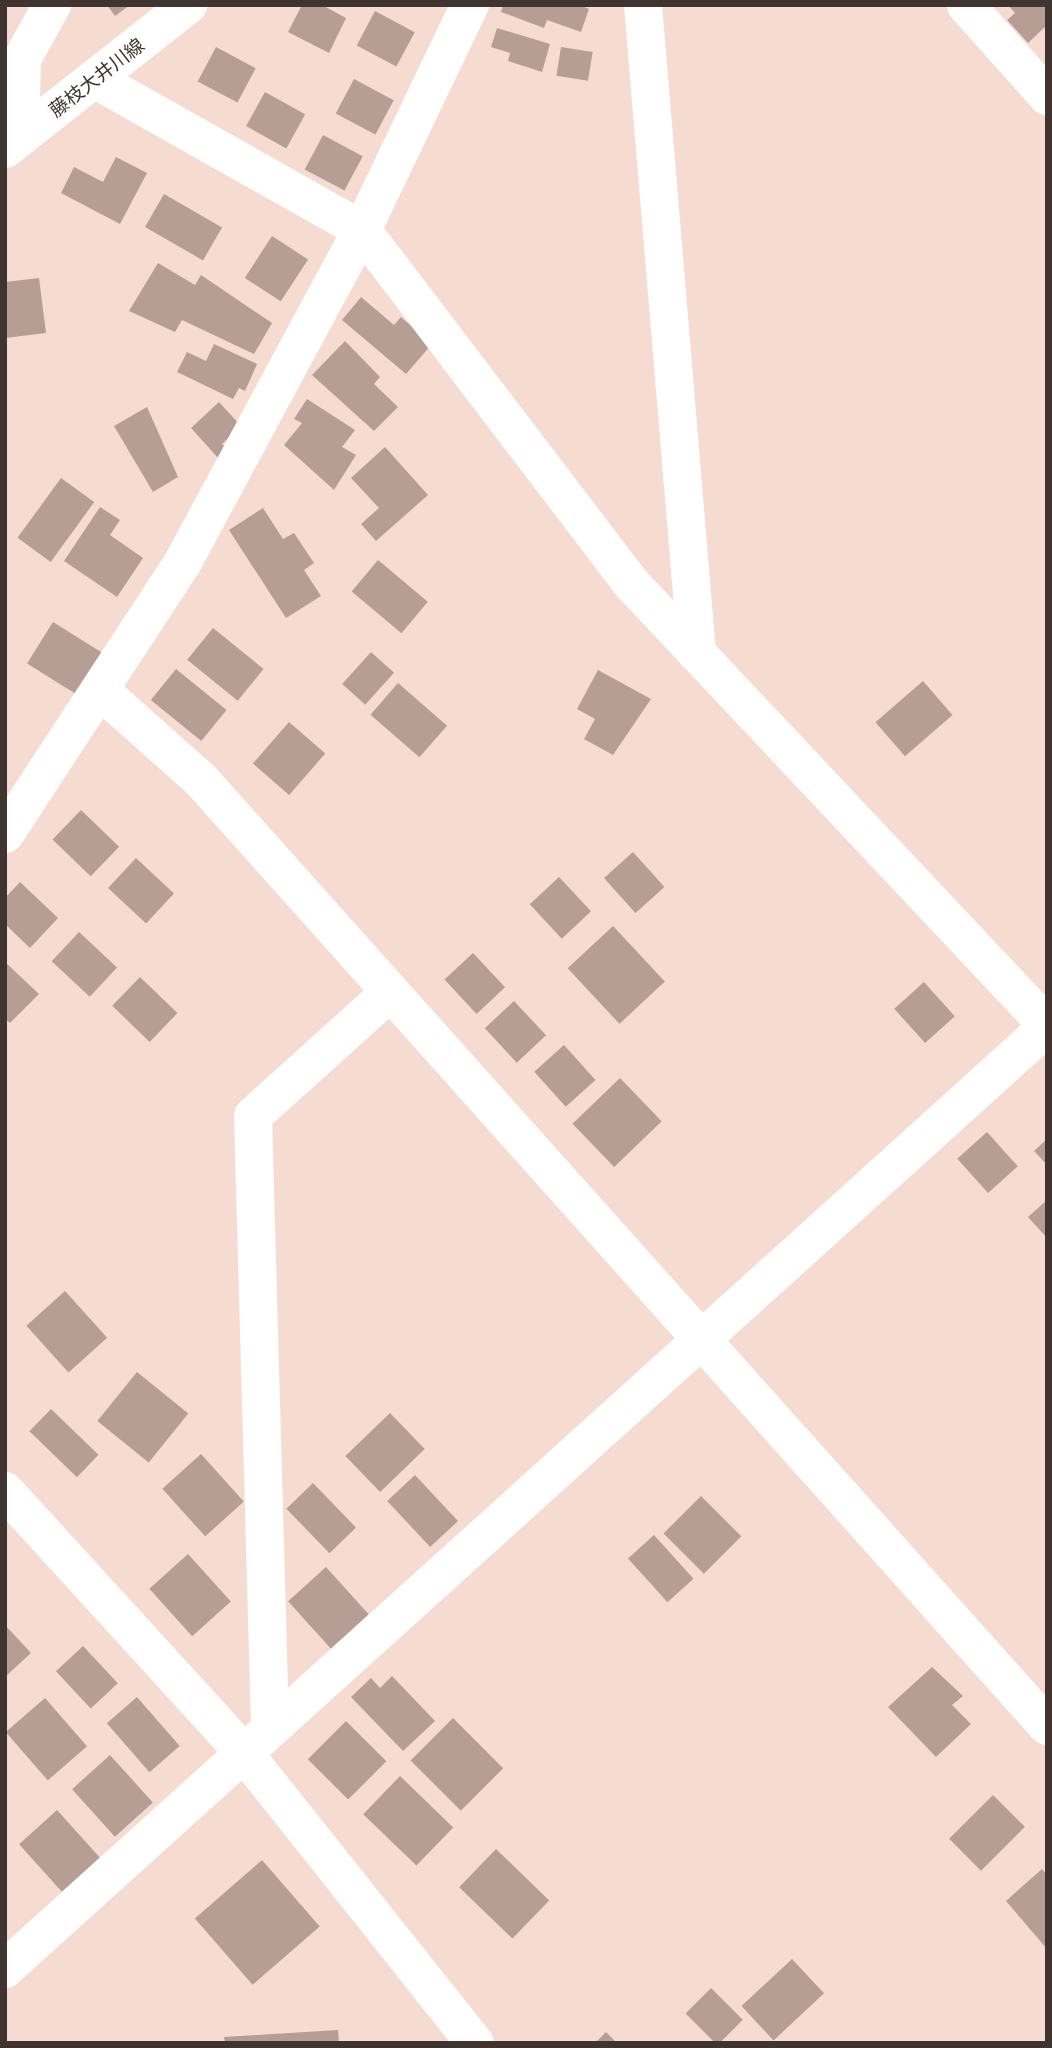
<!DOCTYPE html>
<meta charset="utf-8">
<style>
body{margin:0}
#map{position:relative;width:1052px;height:2048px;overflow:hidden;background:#f6dbd0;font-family:Poppins,"Noto Sans JP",sans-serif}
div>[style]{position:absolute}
.building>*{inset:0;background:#b79e94;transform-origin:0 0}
.minor>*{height:38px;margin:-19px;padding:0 19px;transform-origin:19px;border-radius:19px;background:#fff}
.tertiary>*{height:38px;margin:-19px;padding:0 19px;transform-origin:19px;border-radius:19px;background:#fff}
.primary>*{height:38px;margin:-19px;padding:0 19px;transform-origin:19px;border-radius:19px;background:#fff}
span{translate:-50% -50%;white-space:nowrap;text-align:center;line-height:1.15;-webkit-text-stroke:5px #fff;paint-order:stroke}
.street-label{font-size:19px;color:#3f3430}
.frame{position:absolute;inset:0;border:7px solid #3f3430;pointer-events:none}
</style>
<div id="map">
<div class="building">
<div style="clip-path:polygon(107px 5px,130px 5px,115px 16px)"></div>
<div style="clip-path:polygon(302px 5px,322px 5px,346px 18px,329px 53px,288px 32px)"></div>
<div style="clip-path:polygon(503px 5px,580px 5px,589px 9px,581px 32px,547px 20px,544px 28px,501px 12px)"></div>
<div style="clip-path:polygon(1008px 5px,1047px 5px,1047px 25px,1028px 43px,1007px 20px,1015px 13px)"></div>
<div style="left:375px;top:11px;width:45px;height:39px;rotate:28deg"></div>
<div style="clip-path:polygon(497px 28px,550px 44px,542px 72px,508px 61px,510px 53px,491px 47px)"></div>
<div style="left:216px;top:47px;width:45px;height:39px;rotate:28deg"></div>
<div style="left:561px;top:47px;width:32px;height:29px;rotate:9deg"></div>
<div style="left:354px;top:79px;width:45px;height:39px;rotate:28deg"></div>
<div style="left:265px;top:92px;width:46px;height:39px;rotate:29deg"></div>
<div style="left:323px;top:135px;width:45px;height:39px;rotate:28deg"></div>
<div style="clip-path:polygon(116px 157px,147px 173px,120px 224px,61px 193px,74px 167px,103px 182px)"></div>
<div style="left:164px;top:194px;width:67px;height:38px;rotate:30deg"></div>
<div style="left:272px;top:236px;width:43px;height:50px;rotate:33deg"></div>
<div style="clip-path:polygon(158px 263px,195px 285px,201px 275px,272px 323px,254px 354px,182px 320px,175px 332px,129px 311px)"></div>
<div style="clip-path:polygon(39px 278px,46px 333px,5px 338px,5px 282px)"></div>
<div style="clip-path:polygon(361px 297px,394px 325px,401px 317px,432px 344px,406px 374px,342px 320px)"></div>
<div style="clip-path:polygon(345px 341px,380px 377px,374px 384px,398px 407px,374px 431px,312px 375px)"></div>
<div style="clip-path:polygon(214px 344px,257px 364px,245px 391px,239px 388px,233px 399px,177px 372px,187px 352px,206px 361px)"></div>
<div style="clip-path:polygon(307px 399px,355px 430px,342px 447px,356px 455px,334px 490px,284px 445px,302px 423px,294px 419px)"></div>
<div style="clip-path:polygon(219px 402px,241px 426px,222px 444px,229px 450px,219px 459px,191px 428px)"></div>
<div style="clip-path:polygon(147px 407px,178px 477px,153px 492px,114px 426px)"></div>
<div style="clip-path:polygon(385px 447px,428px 495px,376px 541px,361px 524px,379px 508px,351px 478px)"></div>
<div style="left:61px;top:478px;width:41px;height:74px;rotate:36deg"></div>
<div style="clip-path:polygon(100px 507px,120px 520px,110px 535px,143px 558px,117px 597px,64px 561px)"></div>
<div style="clip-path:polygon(263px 508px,283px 539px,294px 533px,314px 563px,304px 570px,321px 596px,286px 618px,229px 530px)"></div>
<div style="left:378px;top:560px;width:65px;height:41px;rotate:40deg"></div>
<div style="left:53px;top:622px;width:59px;height:49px;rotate:32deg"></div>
<div style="left:213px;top:628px;width:65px;height:41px;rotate:39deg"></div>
<div style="left:371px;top:652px;width:31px;height:43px;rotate:42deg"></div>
<div style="left:176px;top:669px;width:65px;height:40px;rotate:39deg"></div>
<div style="clip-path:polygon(598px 670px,651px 699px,613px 755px,584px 739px,595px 719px,577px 709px)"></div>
<div style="left:923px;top:681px;width:45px;height:63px;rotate:49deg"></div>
<div style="left:398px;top:683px;width:65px;height:42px;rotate:41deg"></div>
<div style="left:289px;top:722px;width:48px;height:55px;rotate:41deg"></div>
<div style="left:81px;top:810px;width:53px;height:41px;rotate:44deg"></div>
<div style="left:633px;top:852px;width:47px;height:39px;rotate:48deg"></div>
<div style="left:136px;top:858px;width:52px;height:41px;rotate:43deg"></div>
<div style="left:559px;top:877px;width:47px;height:40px;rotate:47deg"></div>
<div style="clip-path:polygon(20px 882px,58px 918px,30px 948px,5px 924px,5px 898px)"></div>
<div style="left:613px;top:926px;width:76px;height:62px;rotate:47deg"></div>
<div style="left:79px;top:932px;width:52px;height:40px;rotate:43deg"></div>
<div style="left:473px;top:953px;width:47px;height:39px;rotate:47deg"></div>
<div style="clip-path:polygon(5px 962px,39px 994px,10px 1023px,5px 1019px)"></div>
<div style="left:140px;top:977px;width:52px;height:40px;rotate:44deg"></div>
<div style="left:924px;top:982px;width:46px;height:40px;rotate:48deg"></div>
<div style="left:514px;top:1001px;width:47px;height:40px;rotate:47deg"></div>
<div style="left:564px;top:1045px;width:47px;height:40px;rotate:48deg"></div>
<div style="left:620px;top:1078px;width:60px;height:66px;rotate:46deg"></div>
<div style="left:987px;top:1132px;width:46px;height:40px;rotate:48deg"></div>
<div style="clip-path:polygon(1047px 1139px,1047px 1165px,1034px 1151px)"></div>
<div style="clip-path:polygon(1047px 1200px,1047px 1238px,1028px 1217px)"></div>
<div style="left:65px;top:1291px;width:63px;height:52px;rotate:48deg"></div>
<div style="left:137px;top:1372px;width:66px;height:63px;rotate:39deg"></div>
<div style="left:51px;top:1409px;width:66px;height:31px;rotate:44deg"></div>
<div style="left:390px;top:1413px;width:50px;height:62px;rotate:46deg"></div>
<div style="left:201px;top:1454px;width:64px;height:52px;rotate:48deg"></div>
<div style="left:415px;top:1475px;width:63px;height:38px;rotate:47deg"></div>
<div style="left:313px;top:1483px;width:62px;height:37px;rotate:46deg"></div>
<div style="left:701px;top:1496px;width:57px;height:53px;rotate:45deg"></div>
<div style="left:654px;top:1535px;width:59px;height:35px;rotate:48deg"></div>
<div style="left:188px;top:1554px;width:64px;height:52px;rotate:48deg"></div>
<div style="left:326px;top:1567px;width:64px;height:51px;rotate:48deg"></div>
<div style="clip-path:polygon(5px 1625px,31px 1653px,5px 1677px)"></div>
<div style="left:83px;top:1646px;width:51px;height:37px;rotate:47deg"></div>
<div style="clip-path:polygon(932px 1667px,963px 1696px,952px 1705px,971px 1724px,936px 1757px,888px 1707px)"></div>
<div style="clip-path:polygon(392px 1676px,435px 1721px,403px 1751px,351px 1697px,371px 1678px,380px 1688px)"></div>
<div style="left:137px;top:1697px;width:65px;height:40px;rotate:49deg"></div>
<div style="left:45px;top:1698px;width:64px;height:52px;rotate:49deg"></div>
<div style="left:453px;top:1718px;width:71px;height:60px;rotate:45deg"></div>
<div style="left:346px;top:1721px;width:57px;height:54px;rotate:45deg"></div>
<div style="left:110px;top:1755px;width:64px;height:51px;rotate:48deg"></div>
<div style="left:400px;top:1776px;width:74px;height:53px;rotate:44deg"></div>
<div style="left:993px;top:1795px;width:45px;height:62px;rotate:45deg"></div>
<div style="left:57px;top:1810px;width:64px;height:51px;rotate:48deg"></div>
<div style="left:496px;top:1849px;width:74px;height:53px;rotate:44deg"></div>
<div style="left:262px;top:1860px;width:88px;height:89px;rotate:49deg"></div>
<div style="clip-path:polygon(1042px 1869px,1047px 1875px,1047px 1949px,1006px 1901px)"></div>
<div style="left:792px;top:1959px;width:47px;height:69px;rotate:47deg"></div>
<div style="left:711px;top:1988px;width:45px;height:36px;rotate:45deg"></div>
<div style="clip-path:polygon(338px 2030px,339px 2043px,225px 2043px,224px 2037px)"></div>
<div style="clip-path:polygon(606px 2032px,617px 2043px,595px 2043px)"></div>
</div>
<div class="minor">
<div style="left:643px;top:5px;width:651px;rotate:85.24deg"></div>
<div style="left:966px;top:5px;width:122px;rotate:48.3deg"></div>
<div style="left:96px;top:80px;width:305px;rotate:29.4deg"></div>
<div style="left:362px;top:230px;width:442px;rotate:52.7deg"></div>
<div style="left:630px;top:582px;width:608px;rotate:46.73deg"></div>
<div style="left:20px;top:137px;width:78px;rotate:-88.5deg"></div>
<div style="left:22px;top:59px;width:62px;rotate:-60.9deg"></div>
<div style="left:101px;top:691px;width:134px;rotate:41.7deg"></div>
<div style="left:201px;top:780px;width:1269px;rotate:48.19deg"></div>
<div style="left:5px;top:834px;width:325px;rotate:-56.8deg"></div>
<div style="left:183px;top:562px;width:377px;rotate:-61.7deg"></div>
<div style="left:362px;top:230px;width:250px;rotate:-64.4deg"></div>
<div style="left:270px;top:1725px;width:609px;rotate:-91.6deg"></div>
<div style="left:253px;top:1116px;width:185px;rotate:-42.1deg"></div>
<div style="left:5px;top:1969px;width:1405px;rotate:-42.11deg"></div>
</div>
<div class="tertiary">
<div style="left:5px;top:1491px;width:355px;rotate:47.6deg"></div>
<div style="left:244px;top:1753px;width:371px;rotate:51.5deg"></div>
</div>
<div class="primary">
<div style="left:5px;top:149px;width:233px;rotate:-38.2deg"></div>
</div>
<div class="street-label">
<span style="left:97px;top:78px;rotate:-38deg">藤枝大井川線</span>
</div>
<div class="frame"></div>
</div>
